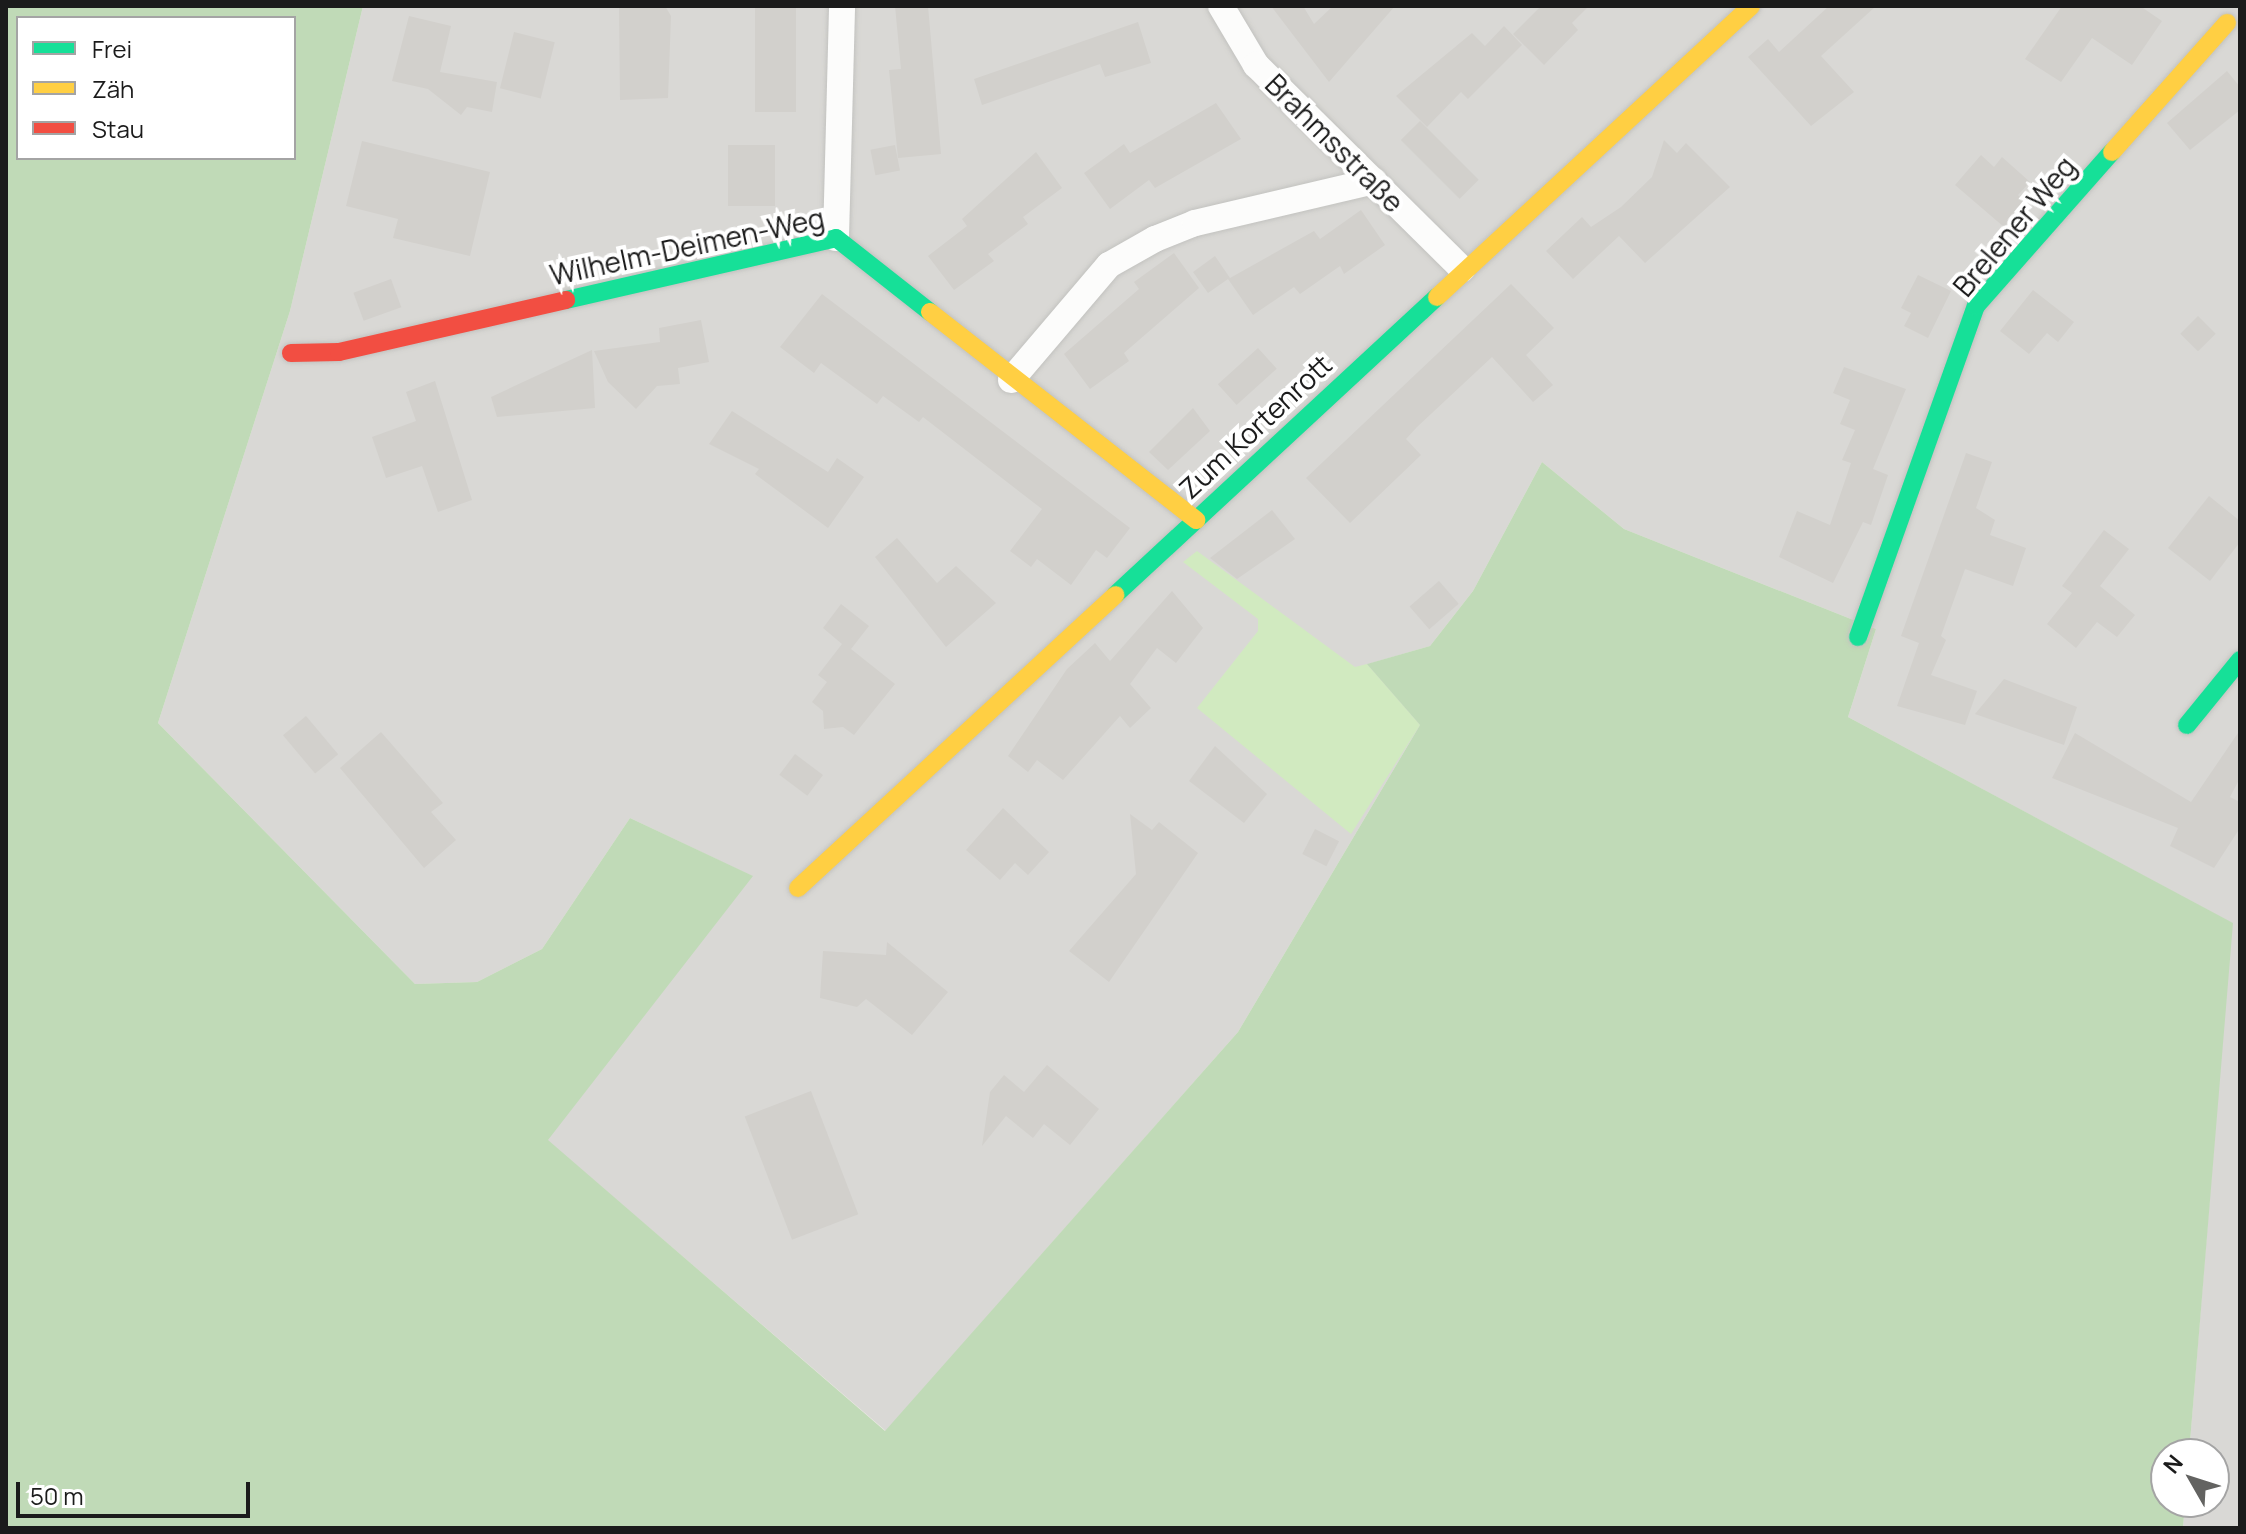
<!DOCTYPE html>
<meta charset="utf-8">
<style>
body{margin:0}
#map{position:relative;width:2246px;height:1534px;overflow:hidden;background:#eae9e3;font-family:Manrope,sans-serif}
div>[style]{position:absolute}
.residential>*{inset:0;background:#d9d8d5}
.grass>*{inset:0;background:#d1eac0}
.forest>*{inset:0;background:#c0dab7}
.building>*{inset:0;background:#d2d0cc;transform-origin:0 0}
.roads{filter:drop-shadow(0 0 2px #c2c2bf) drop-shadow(0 0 2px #c2c2bf)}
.street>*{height:26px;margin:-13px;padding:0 13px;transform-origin:13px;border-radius:13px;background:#fcfcfb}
.fast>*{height:18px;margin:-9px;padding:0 9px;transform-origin:9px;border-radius:9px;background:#16e098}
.slow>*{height:18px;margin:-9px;padding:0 9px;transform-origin:9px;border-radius:9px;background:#ffcf43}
.jam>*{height:18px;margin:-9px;padding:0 9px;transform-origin:9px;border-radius:9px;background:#f24e42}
span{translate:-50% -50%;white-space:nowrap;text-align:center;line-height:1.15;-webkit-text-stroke:8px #fff;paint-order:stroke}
.street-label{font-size:28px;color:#1b1b1b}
.frame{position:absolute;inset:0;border:8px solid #1b1b1b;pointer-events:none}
.legend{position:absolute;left:16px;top:16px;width:280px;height:144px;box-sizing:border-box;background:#fff;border:2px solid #a4a4a4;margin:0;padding:10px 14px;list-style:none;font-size:24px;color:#1b1b1b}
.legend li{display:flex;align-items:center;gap:16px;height:40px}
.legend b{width:40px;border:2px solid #a4a4a4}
.north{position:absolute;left:2150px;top:1438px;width:80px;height:80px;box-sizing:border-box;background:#fff;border:2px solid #a4a4a4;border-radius:50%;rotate:309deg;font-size:22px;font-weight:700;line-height:32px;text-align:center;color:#1b1b1b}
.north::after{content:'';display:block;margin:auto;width:28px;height:36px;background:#636361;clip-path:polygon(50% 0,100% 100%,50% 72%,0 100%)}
.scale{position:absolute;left:16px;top:1482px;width:234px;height:36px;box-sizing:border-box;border:4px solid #1b1b1b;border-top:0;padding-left:10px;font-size:24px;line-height:28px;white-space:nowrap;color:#1b1b1b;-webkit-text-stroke:6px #fff;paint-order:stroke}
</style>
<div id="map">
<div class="residential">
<div style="clip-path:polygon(363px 6px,2240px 6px,2240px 1528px,2183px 1528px,2185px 1502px,2214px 1502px,2214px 1454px,2189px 1454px,2232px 923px,1848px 717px,1876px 629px,1624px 529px,1542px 462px,1473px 591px,1430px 646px,1368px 664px,1420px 725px,1238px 1032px,886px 1431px,547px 1140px,752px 876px,630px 818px,542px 949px,477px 982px,415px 984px,158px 723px,290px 311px)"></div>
</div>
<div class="grass">
<div style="clip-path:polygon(1197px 551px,1355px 667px,1367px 664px,1420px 725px,1351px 834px,1197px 708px,1258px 631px,1258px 619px,1183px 562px)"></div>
</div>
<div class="forest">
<div style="clip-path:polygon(evenodd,6px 6px,363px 6px,290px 311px,158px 723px,415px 984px,477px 982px,542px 949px,630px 818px,753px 876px,548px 1140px,885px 1431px,1238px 1032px,1420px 725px,1367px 664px,1430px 646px,1473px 591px,1542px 462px,1624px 529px,1876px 629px,1848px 717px,2233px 923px,2189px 1454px,2166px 1454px,2166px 1502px,2185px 1502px,2183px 1528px,6px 1528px,6px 6px,18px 18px,294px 18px,294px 158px,18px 158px,18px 18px)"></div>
</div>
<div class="building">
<div style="clip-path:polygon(619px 6px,665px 6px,671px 16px,668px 98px,620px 100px)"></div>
<div style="left:755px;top:6px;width:41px;height:106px"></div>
<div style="clip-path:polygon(895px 6px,928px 6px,941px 154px,898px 158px,889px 70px,901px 69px)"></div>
<div style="clip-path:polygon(1271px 6px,1303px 6px,1314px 24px,1333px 6px,1395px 6px,1329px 82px)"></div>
<div style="clip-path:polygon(1541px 6px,1589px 6px,1572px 23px,1578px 30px,1544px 65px,1513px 34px)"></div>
<div style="clip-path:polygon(1829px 6px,1876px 6px,1821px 56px,1854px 92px,1811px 126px,1748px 57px,1768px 39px,1779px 52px)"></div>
<div style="clip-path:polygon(2062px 6px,2140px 6px,2162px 21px,2132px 65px,2092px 38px,2061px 82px,2025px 59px)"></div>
<div style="clip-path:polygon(409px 16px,451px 26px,440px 72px,497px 82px,492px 112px,467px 107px,461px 115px,428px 89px,392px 81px)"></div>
<div style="clip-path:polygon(1138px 22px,1151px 63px,1105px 77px,1100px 64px,982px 105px,974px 79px)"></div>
<div style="clip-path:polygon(1504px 26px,1522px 45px,1468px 99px,1461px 92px,1427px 127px,1396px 96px,1472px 33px,1485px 46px)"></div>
<div style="left:514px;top:32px;width:42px;height:58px;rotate:14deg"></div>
<div style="clip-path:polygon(2227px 71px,2240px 87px,2240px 110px,2190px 150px,2167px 123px)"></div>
<div style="clip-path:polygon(1216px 103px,1241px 139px,1155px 188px,1149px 180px,1110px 209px,1084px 173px,1124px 144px,1130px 153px)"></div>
<div style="left:1420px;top:121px;width:83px;height:27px;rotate:45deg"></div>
<div style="clip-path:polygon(1664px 140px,1677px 153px,1686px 143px,1730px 187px,1645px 263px,1619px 236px,1573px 279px,1546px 251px,1582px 217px,1591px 227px,1621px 207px,1652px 177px)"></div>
<div style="clip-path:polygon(362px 141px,490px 172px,470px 256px,393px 238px,398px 219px,346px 206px)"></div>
<div style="left:775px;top:145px;width:61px;height:47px;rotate:90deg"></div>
<div style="left:895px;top:145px;width:26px;height:25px;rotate:79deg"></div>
<div style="clip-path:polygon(1036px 152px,1062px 188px,1023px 217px,1028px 224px,988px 254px,994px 261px,954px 290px,928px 256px,967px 226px,962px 219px)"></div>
<div style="clip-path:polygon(1981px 155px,1994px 167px,2002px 157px,2030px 182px,2018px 195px,2025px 202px,2004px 227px,1955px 185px)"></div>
<div style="clip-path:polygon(1361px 210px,1385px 245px,1344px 274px,1340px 266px,1300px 294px,1294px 287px,1253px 315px,1228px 279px,1208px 293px,1193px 272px,1215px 256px,1230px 278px,1314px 231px,1320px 239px)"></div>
<div style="clip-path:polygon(1174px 253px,1199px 288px,1124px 353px,1129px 361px,1090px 389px,1064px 354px,1139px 289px,1134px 282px)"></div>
<div style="clip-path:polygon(1918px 275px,1951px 291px,1928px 338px,1904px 326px,1911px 313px,1901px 308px)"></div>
<div style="left:391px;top:279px;width:30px;height:40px;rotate:70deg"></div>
<div style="clip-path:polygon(1511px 284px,1554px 328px,1526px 355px,1553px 385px,1533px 402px,1492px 357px,1417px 427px,1406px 439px,1421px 455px,1350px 523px,1306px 478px)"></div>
<div style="clip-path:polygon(2033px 290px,2074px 322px,2058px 342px,2047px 333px,2029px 354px,2000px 331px)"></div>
<div style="clip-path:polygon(822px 294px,1130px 528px,1107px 558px,1096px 550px,1071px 585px,1037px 559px,1031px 567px,1010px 551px,1042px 509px,923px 417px,919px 422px,883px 396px,877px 404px,821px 363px,814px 373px,780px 347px)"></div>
<div style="left:2198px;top:316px;width:25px;height:25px;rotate:45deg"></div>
<div style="clip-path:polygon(701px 320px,709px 362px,678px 368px,680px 384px,657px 386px,636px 409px,608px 382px,594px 351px,660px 342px,659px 328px)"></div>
<div style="left:1258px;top:348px;width:28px;height:54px;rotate:48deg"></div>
<div style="clip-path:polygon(592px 350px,595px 408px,497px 417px,491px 397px)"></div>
<div style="clip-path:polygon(1844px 367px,1906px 389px,1873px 469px,1888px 475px,1871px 525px,1863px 522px,1833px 583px,1779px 557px,1797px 511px,1830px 525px,1851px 463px,1842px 460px,1855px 430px,1840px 424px,1850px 400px,1833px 393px)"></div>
<div style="clip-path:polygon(435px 381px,472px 500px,438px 512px,422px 466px,386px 478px,372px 437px,416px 421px,406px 392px)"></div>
<div style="clip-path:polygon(1193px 408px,1210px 431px,1168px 470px,1149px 452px)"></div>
<div style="clip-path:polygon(732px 411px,828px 472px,837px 458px,864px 477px,828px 528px,755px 474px,759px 469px,709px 444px)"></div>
<div style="clip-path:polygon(1966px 453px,1992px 462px,1976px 508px,1995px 520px,1990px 535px,2026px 548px,2013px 586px,1965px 569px,1941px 636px,1946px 640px,1931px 675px,1977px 691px,1965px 725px,1897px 706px,1919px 643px,1901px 636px)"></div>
<div style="clip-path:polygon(2209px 496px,2240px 521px,2240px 542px,2210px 581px,2168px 548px)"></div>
<div style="clip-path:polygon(1272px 510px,1295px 539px,1237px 579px,1210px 558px)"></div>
<div style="clip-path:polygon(2104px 530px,2129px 549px,2100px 586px,2135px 615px,2117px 637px,2097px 622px,2076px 648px,2047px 624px,2072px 593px,2062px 586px)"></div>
<div style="clip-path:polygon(897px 538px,937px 583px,956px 566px,996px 603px,946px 647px,875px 557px)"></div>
<div style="left:1439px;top:581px;width:30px;height:39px;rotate:49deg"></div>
<div style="clip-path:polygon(1172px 591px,1203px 628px,1176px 663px,1157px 648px,1130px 684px,1151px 708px,1130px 728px,1120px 716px,1063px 780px,1037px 760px,1028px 772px,1008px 756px,1067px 669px,1095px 643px,1110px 661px)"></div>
<div style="clip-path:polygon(841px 604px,869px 626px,851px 649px,895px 684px,854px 735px,843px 727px,824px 729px,823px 711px,812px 702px,827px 682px,818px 675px,842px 644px,823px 628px)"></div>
<div style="clip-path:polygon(2004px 679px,2077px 707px,2064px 745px,1975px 714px)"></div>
<div style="left:306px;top:716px;width:50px;height:30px;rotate:50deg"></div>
<div style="clip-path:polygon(2240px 730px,2240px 778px,2230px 797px,2240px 802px,2240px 828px,2214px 868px,2170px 846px,2178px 828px,2052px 778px,2075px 733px,2191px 802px)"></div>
<div style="clip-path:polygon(381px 732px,443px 803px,431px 812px,456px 840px,424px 868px,340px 768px)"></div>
<div style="clip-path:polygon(1215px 746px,1267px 794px,1244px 823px,1189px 781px)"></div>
<div style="left:795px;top:754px;width:35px;height:26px;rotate:37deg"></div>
<div style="clip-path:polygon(1003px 808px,1049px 852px,1028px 875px,1015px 863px,1000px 880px,966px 850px)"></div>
<div style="clip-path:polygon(1130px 814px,1152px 830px,1159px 822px,1198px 853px,1109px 982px,1069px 951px,1136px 874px)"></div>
<div style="left:1315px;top:829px;width:27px;height:28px;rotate:27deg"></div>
<div style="clip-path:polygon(887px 942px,948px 992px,912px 1035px,866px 999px,857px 1007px,820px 998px,823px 951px,886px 955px)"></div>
<div style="clip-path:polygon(1047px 1065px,1099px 1109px,1070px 1145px,1044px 1124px,1033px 1138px,1006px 1116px,982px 1146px,990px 1092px,1004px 1075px,1024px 1092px)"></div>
<div style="left:811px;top:1091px;width:132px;height:71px;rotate:69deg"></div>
</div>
<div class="roads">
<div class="street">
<div style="left:1221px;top:6px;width:69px;rotate:59.3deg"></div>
<div style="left:1256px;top:65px;width:290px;rotate:44.7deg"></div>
<div style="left:836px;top:238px;width:232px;rotate:-88.5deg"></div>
<div style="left:1011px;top:380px;width:151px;rotate:-49.6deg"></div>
<div style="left:1109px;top:265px;width:53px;rotate:-29.5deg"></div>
<div style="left:1155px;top:239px;width:43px;rotate:-21.8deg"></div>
<div style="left:1195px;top:223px;width:184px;rotate:-13.2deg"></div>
</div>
<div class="fast">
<div style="left:566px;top:300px;width:277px;rotate:-12.9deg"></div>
<div style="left:836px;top:238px;width:120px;rotate:38.2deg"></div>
<div style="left:1115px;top:595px;width:439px;rotate:-42.8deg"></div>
<div style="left:1858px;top:637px;width:351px;rotate:-70.4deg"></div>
<div style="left:1976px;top:306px;width:205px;rotate:-48.6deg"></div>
<div style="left:2187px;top:725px;width:84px;rotate:-50.8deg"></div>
</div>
<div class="slow">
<div style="left:2112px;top:152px;width:173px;rotate:-48.3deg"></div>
<div style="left:1437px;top:297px;width:428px;rotate:-42.8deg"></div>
<div style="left:930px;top:312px;width:338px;rotate:38deg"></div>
<div style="left:798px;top:888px;width:432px;rotate:-42.7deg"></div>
</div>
<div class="jam">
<div style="left:291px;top:353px;width:48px;rotate:-1.2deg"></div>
<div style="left:339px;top:352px;width:233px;rotate:-12.9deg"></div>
</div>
</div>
<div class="street-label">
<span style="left:1335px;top:143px;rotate:45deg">Brahmsstraße</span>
<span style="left:2014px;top:226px;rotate:-50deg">Brelener Weg</span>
<span style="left:687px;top:246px;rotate:-12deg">Wilhelm-Deimen-Weg</span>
<span style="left:1255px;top:426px;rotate:-43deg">Zum Kortenrott</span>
</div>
<div class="frame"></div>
<ul class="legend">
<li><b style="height:10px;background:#16e098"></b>Frei</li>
<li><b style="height:10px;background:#ffcf43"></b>Zäh</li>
<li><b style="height:10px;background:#f24e42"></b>Stau</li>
</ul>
<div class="north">N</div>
<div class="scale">50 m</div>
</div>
